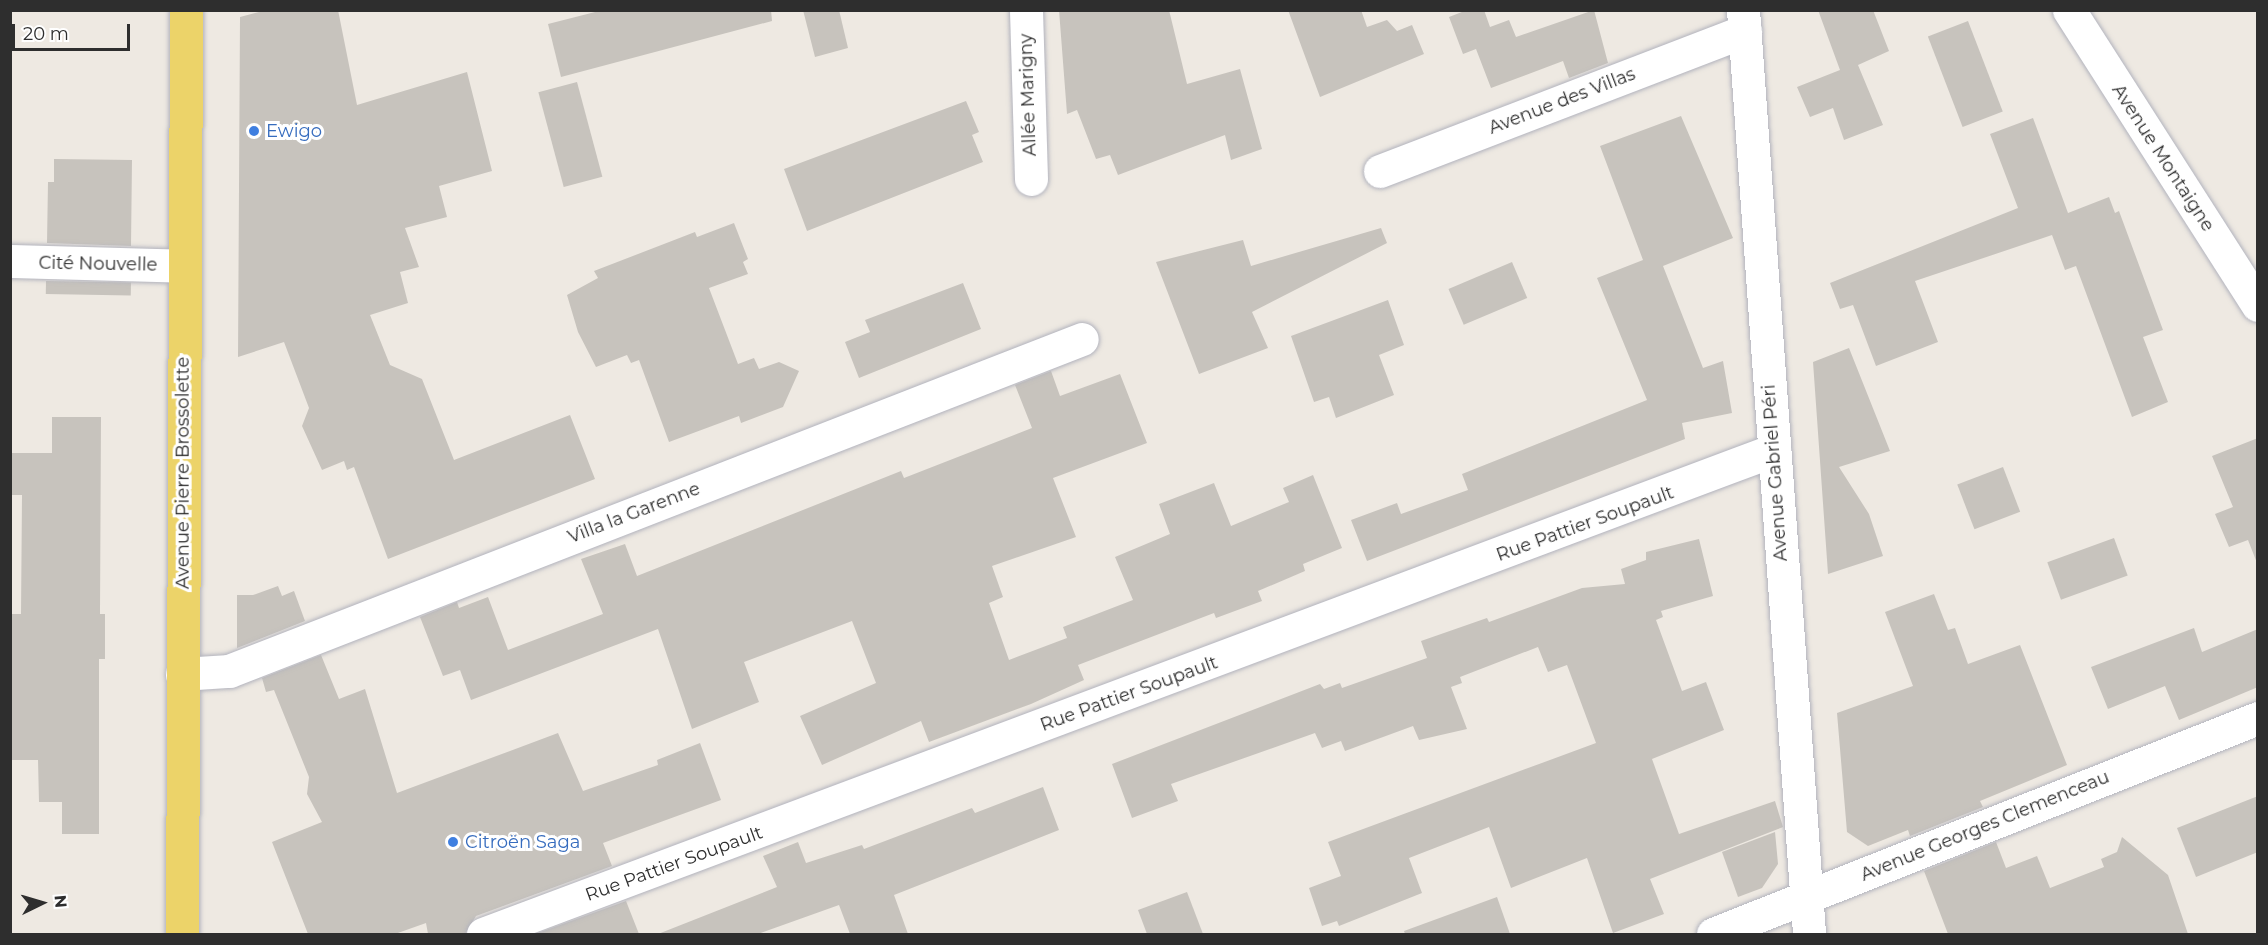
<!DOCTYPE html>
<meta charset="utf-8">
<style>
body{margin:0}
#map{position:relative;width:2268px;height:945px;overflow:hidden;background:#eee9e2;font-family:Montserrat,sans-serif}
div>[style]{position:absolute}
.building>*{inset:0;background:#c7c3bd;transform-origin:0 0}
.roads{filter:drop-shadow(0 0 2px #b2b3bd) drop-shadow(0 0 2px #b2b3bd)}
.minor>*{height:33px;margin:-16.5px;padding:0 16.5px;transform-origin:16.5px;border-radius:16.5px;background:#fff}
.major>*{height:33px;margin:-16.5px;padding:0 16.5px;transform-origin:16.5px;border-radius:16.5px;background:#ecd369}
.dots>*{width:16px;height:16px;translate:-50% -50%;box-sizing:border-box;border:3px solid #fff;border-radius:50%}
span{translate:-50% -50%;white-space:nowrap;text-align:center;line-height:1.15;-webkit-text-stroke:6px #fff;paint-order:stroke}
.street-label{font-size:18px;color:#2e2e2e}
.shop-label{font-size:18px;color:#366cbe}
.left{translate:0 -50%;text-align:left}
.frame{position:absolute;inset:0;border:12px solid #2e2e2e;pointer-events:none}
.north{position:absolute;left:12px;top:873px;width:60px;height:60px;-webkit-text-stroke:4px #fff;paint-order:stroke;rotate:85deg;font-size:16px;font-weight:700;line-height:24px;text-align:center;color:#2e2e2e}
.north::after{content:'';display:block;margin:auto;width:21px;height:27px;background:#2e2e2e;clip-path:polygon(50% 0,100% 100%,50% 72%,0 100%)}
.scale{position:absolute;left:12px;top:24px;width:118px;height:27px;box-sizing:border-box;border:3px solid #2e2e2e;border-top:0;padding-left:8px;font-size:18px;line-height:21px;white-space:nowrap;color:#2e2e2e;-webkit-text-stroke:4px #fff;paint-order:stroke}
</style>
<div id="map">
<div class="building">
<div style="clip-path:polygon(267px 10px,338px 10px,357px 105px,467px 72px,492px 171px,439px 186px,447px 217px,405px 228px,419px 267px,400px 272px,408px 303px,370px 315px,390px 365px,422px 379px,454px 460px,570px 415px,595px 479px,388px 559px,354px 467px,347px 470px,344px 461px,322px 470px,302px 426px,309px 408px,284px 342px,238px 357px,240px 17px)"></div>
<div style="clip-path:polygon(603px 10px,771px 10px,772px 21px,561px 77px,548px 24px)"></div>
<div style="clip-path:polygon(803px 10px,839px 10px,848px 48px,815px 57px)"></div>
<div style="clip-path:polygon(1059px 10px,1169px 10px,1187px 84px,1240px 69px,1262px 149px,1231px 160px,1225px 135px,1118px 175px,1110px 155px,1096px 159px,1077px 110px,1067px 114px)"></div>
<div style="clip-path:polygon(1288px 10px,1361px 10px,1367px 27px,1387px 20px,1397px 31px,1412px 25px,1424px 54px,1320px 97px)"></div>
<div style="clip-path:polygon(1467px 10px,1484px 10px,1490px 27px,1509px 20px,1516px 37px,1594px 10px,1608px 63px,1569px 78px,1563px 61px,1491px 88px,1476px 49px,1463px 54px,1449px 17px)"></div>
<div style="clip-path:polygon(1818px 10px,1873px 10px,1889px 51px,1858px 65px,1883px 125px,1844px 140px,1833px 108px,1810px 117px,1797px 87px,1840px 70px)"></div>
<div style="left:1968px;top:21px;width:97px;height:43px;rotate:69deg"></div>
<div style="left:577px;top:82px;width:98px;height:40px;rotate:75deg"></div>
<div style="clip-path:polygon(966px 101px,979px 132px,972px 135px,983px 162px,807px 231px,784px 169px)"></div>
<div style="clip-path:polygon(1681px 116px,1733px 238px,1663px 266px,1703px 368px,1723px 361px,1732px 413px,1682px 423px,1685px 439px,1367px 561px,1351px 520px,1397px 503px,1401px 514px,1468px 490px,1462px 474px,1647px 400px,1597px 278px,1643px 260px,1600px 146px)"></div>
<div style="clip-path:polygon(2033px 118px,2068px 213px,2109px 197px,2115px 213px,2119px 211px,2163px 330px,2143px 337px,2168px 402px,2132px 417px,2076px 266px,2065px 270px,2052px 235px,1915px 281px,1938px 342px,1876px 366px,1853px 305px,1840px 309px,1830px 283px,2018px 208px,1990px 134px)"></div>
<div style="clip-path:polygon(54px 159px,132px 160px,131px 246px,47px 243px,48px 182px,54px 182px)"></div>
<div style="clip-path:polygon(734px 223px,748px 259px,743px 262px,748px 274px,709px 288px,738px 364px,754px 358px,759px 369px,779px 362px,799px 371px,783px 407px,741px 423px,739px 416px,669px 442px,639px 360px,631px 363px,627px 355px,596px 367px,578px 332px,567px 295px,598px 278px,594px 271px,695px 232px,697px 237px)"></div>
<div style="clip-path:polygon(1381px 228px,1387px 243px,1252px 312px,1268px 348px,1199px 374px,1156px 262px,1243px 240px,1251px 266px)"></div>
<div style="left:1512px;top:262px;width:39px;height:69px;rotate:67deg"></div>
<div style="left:46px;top:281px;width:85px;height:13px;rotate:1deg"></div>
<div style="clip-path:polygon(963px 283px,981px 329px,859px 378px,845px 342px,870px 332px,865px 320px)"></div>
<div style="clip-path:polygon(1388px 300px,1404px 345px,1379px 355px,1394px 395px,1336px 418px,1329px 397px,1314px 402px,1291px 336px)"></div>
<div style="clip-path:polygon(1849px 348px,1890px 451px,1839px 467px,1869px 514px,1883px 556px,1828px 574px,1813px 362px)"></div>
<div style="clip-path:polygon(1051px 371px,1060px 396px,1120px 374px,1147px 443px,1053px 478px,1076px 537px,992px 566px,1003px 597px,989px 603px,1009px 660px,1067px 638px,1063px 627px,1133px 600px,1115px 557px,1170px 534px,1159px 504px,1214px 483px,1231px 526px,1289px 502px,1283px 488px,1313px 475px,1342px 548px,1303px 564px,1305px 571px,1258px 591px,1262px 601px,1216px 618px,1214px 613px,1078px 665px,1084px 680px,1031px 704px,929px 742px,921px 721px,822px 765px,800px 716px,876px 683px,852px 621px,744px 662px,759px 702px,692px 729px,658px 629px,471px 700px,460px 670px,443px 676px,420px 617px,457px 602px,459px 608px,488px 597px,508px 650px,603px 614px,581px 559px,625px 544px,637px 576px,901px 471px,904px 478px,1032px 428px,1015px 385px)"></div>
<div style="clip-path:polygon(52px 417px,101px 417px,100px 614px,105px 614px,105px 659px,99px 659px,99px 834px,62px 834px,62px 802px,39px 802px,38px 760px,10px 760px,10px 614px,21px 614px,22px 495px,10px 495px,10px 453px,52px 453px)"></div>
<div style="clip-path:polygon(2258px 438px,2258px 563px,2257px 563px,2248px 540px,2229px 547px,2215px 514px,2233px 507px,2212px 456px)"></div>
<div style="left:2003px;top:467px;width:48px;height:49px;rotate:69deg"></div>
<div style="left:2114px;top:538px;width:40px;height:71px;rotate:70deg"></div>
<div style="clip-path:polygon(1699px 539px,1713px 596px,1661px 611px,1663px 617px,1656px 620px,1682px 691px,1706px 682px,1724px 730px,1652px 759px,1679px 834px,1775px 801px,1783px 827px,1650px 879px,1664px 914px,1613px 933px,1587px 858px,1511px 888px,1489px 827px,1409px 858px,1422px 893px,1339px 926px,1337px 921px,1322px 926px,1309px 888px,1341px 876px,1328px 842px,1596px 743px,1567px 665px,1548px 672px,1538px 647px,1460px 677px,1462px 683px,1451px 687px,1467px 729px,1419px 740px,1413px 726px,1345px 751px,1341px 741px,1322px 748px,1315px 733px,1171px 784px,1178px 801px,1132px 818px,1112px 764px,1320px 684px,1324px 689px,1340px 683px,1342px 688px,1427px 658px,1421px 641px,1487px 618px,1489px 622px,1582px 588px,1625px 584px,1621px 569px,1646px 560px,1646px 552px)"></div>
<div style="clip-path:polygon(278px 586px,282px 596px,294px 591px,305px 621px,237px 648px,237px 595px,253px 595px)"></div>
<div style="clip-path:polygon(1934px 594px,1948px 630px,1955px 628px,1968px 664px,2020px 645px,2067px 765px,1980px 801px,1983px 807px,1910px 836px,1908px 830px,1868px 846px,1847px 832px,1837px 713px,1913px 686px,1885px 612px)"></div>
<div style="clip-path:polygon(2194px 628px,2202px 652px,2258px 629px,2258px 687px,2179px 720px,2165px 686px,2108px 709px,2091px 667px)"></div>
<div style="clip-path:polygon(321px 655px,339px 699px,365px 689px,397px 793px,558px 733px,583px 791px,658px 765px,657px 760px,700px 743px,721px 800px,603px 843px,612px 866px,476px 916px,465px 934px,428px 934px,426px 923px,395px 934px,308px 934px,272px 842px,322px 822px,307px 794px,309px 777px,274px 690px,266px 692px,262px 678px)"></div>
<div style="clip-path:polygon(1043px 787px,1059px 830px,894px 895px,908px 934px,850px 934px,839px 905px,758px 934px,658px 934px,777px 887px,763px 856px,798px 842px,806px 863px,862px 845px,864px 849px,972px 808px,975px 813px)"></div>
<div style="clip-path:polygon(2258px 796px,2258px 852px,2196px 877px,2177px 828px)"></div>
<div style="clip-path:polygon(1775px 832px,1778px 864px,1762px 888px,1738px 897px,1722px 852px)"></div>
<div style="clip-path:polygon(2122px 837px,2168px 875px,2188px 934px,1948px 934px,1924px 871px,1996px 842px,2006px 868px,2037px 856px,2050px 888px,2104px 867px,2101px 859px,2117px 852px)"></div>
<div style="clip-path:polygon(1187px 892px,1203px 934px,1147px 934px,1138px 910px)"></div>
<div style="clip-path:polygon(1497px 897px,1510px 934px,1405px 934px,1404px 931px)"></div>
<div style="clip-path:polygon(626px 901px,639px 934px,535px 934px)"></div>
</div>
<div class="roads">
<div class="minor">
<div style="left:1026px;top:10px;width:169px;rotate:88.3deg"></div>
<div style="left:1743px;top:10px;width:926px;rotate:85.91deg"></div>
<div style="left:2069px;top:10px;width:350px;rotate:57.4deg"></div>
<div style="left:1380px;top:171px;width:391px;rotate:-21deg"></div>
<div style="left:10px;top:261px;width:175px;rotate:1.6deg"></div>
<div style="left:182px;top:674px;width:47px;rotate:-3.7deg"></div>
<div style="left:229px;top:671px;width:915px;rotate:-21.27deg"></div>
<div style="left:483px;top:934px;width:1379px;rotate:-20.55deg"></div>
<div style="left:1713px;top:934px;width:586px;rotate:-21.62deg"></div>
</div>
<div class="major">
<div style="left:182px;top:934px;width:924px;rotate:-89.75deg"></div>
</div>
</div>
<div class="dots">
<div style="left:254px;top:131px;background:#3f7fe0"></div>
<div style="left:453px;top:842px;background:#3f7fe0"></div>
</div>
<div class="street-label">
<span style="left:1028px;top:95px;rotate:-92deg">Allée Marigny</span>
<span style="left:1562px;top:101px;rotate:-21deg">Avenue des Villas</span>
<span style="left:2163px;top:158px;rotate:57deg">Avenue Montaigne</span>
<span style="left:98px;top:264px;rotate:1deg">Cité Nouvelle</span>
<span style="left:183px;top:473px;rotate:-90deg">Avenue Pierre Brossolette</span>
<span style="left:1775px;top:473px;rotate:-94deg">Avenue Gabriel Péri</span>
<span style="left:634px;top:513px;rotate:-21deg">Villa la Garenne</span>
<span style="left:1585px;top:524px;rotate:-20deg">Rue Pattier Soupault</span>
<span style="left:1129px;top:694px;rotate:-20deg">Rue Pattier Soupault</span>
<span style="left:1985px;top:826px;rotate:-22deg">Avenue Georges Clemenceau</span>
<span style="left:674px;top:864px;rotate:-20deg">Rue Pattier Soupault</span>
</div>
<div class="shop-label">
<span class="left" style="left:266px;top:131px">Ewigo</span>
<span class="left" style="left:465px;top:842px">Citroën Saga</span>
</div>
<div class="frame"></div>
<div class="north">N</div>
<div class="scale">20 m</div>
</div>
